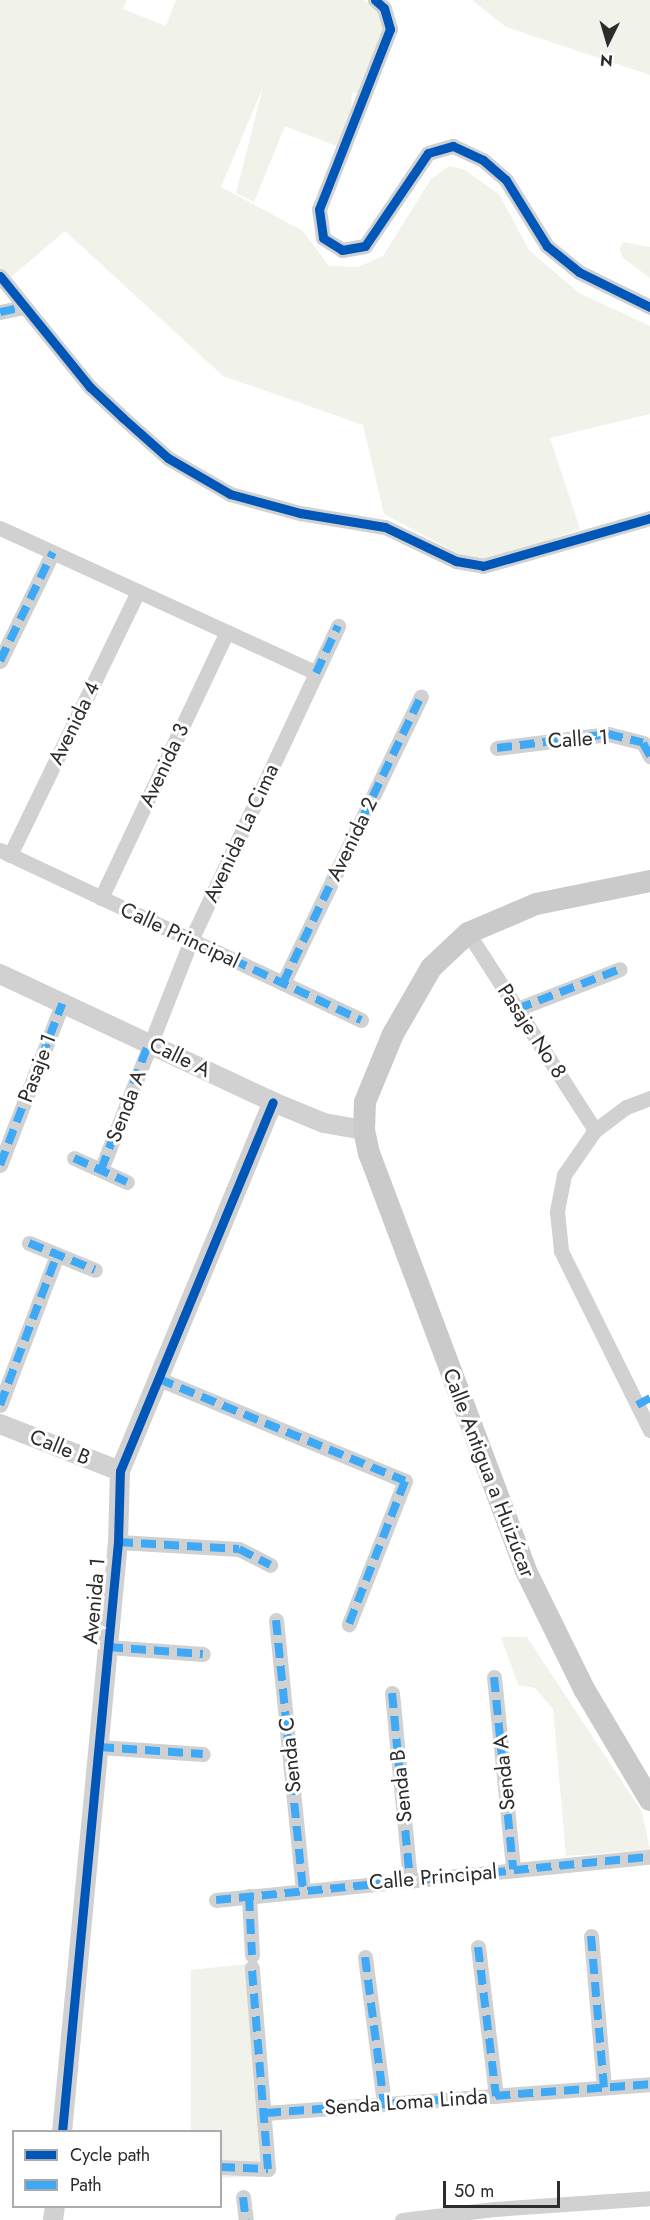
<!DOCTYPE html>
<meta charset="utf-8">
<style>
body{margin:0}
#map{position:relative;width:650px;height:2220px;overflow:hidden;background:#fff;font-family:Jost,sans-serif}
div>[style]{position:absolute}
.green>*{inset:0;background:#f1f3ea}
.minor>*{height:15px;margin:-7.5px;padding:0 7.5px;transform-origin:7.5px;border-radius:7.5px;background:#d1d1d1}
.tertiary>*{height:20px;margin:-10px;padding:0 10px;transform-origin:10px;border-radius:10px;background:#d1d1d1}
.secondary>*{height:22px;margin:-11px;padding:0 11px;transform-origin:11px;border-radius:11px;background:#cacaca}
.quiet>*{height:8px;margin-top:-4px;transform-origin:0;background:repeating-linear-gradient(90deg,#3fa9f5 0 15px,transparent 0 23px)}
.cycleway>*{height:9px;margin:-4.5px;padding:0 4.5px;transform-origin:4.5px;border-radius:4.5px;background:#0057b8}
span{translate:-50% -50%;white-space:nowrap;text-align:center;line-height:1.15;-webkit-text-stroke:6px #fff;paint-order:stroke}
.street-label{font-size:21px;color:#2c2c2c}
.legend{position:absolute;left:12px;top:2130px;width:210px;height:78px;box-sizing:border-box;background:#fff;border:2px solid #ababab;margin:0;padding:8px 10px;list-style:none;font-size:18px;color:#2c2c2c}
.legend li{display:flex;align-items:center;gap:12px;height:30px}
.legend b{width:30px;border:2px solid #ababab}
.north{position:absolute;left:578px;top:12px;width:60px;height:60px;-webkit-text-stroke:4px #fff;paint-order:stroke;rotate:185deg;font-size:16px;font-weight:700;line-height:24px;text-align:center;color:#2c2c2c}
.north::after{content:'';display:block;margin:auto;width:21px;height:27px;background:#2c2c2c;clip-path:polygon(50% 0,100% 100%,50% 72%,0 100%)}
.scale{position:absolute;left:443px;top:2181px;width:117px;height:27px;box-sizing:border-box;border:3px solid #2c2c2c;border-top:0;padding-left:8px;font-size:18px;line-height:21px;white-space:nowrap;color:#2c2c2c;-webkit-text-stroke:4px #fff;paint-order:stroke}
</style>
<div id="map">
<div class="green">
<div style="clip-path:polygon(0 0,127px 0,123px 9px,166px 26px,176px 0,362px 0,376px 6px,385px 28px,360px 94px,352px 92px,351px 116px,336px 146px,285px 126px,254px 202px,236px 193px,263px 87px,221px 187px,303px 231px,329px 266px,358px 267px,383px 256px,431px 179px,449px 166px,463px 169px,499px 194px,529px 250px,579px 293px,650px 326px,650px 414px,550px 438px,580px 529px,486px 563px,457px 553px,384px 514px,363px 425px,223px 376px,65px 231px,5px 282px,0 276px)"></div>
<div style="clip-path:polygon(472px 0,650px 0,650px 75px,506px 27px)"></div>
<div style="clip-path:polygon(623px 242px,650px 247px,650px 278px,622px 257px,620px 248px)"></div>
<div style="clip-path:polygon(501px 1637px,527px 1637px,642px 1812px,650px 1850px,566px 1856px,553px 1709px,535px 1688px,518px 1685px)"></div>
<div style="clip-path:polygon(246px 1964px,270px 2176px,221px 2178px,220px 2132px,191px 2132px,191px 1970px)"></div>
</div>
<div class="minor">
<div style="left:375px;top:0;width:12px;rotate:42deg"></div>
<div style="left:384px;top:8px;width:22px;rotate:74deg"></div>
<div style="left:390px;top:29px;width:193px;rotate:111.5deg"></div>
<div style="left:319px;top:209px;width:29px;rotate:82deg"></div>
<div style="left:323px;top:238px;width:22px;rotate:32deg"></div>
<div style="left:342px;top:250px;width:23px;rotate:-10deg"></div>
<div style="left:365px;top:246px;width:112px;rotate:-55.9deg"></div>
<div style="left:428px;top:153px;width:26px;rotate:-16deg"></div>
<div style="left:453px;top:146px;width:33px;rotate:25deg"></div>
<div style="left:483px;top:160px;width:30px;rotate:41deg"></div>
<div style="left:506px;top:180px;width:78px;rotate:58.2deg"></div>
<div style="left:547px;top:246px;width:41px;rotate:39.1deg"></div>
<div style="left:579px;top:272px;width:79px;rotate:26.2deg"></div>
<div style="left:0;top:276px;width:143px;rotate:51deg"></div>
<div style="left:90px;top:387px;width:45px;rotate:43.2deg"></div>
<div style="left:123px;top:418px;width:60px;rotate:41.6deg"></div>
<div style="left:168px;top:458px;width:72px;rotate:30.1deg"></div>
<div style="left:230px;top:494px;width:73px;rotate:15.2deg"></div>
<div style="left:300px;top:513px;width:86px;rotate:9.4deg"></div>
<div style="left:385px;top:527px;width:79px;rotate:25.6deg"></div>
<div style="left:456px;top:561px;width:27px;rotate:10deg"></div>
<div style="left:483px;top:566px;width:174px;rotate:-16deg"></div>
<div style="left:0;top:312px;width:25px;rotate:-12deg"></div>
<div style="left:0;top:528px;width:348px;rotate:24.6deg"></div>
<div style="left:0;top:661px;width:121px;rotate:-64.1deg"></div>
<div style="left:497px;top:748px;width:112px;rotate:-7.2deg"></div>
<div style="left:608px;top:734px;width:36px;rotate:14deg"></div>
<div style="left:643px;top:743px;width:15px;rotate:62deg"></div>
<div style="left:0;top:850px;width:399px;rotate:25.2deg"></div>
<div style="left:10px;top:855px;width:293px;rotate:-64.1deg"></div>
<div style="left:101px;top:898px;width:294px;rotate:-64.7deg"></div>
<div style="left:468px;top:933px;width:234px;rotate:57.2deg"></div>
<div style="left:283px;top:983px;width:318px;rotate:-64.3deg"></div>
<div style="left:517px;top:1009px;width:110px;rotate:-21.2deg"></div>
<div style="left:650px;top:1098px;width:26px;rotate:159deg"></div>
<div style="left:626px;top:1107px;width:39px;rotate:143deg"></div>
<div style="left:595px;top:1130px;width:55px;rotate:124.6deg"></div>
<div style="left:564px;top:1175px;width:38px;rotate:101deg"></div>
<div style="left:557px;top:1212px;width:39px;rotate:84deg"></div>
<div style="left:561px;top:1251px;width:200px;rotate:63.6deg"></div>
<div style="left:74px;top:1158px;width:58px;rotate:24.4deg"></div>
<div style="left:0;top:1165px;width:173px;rotate:-68.9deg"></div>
<div style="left:101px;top:1170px;width:247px;rotate:-68.6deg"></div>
<div style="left:191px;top:940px;width:347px;rotate:-64.9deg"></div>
<div style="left:29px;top:1243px;width:71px;rotate:22.2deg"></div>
<div style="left:159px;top:1379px;width:266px;rotate:22.5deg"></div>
<div style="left:405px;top:1481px;width:154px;rotate:111.4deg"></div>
<div style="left:0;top:1405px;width:160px;rotate:-69.2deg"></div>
<div style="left:118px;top:1542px;width:121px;rotate:3.3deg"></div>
<div style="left:239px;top:1549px;width:35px;rotate:27deg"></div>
<div style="left:276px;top:1620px;width:270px;rotate:84.3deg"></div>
<div style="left:108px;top:1647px;width:95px;rotate:4.2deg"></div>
<div style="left:494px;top:1677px;width:193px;rotate:84.3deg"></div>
<div style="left:392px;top:1693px;width:187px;rotate:84.5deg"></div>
<div style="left:99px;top:1747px;width:104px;rotate:3.9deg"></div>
<div style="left:249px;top:1896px;width:59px;rotate:87.1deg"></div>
<div style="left:216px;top:1900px;width:436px;rotate:-5.7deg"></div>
<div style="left:591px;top:1936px;width:152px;rotate:85.1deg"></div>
<div style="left:478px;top:1947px;width:150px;rotate:83.1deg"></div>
<div style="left:365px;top:1957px;width:148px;rotate:82.6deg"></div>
<div style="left:266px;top:2113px;width:385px;rotate:-4.3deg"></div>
<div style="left:220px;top:2167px;width:48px;rotate:2.4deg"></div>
<div style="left:268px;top:2169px;width:202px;rotate:-94.6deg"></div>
<div style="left:243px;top:2197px;width:23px;rotate:83deg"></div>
<div style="left:402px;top:2220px;width:93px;rotate:-6.8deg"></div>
<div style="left:494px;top:2209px;width:156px;rotate:-4deg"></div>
</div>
<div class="tertiary">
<div style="left:0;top:974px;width:302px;rotate:25.1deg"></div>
<div style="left:273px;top:1102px;width:55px;rotate:22.4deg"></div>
<div style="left:324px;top:1123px;width:41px;rotate:9.9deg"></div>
<div style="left:0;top:1424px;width:129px;rotate:21.4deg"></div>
<div style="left:62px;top:2132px;width:593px;rotate:-84.58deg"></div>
<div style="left:118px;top:1542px;width:71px;rotate:-88.4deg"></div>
<div style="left:120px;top:1471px;width:399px;rotate:-67.5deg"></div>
<div style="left:53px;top:2220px;width:14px;rotate:-82deg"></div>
</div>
<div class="secondary">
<div style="left:650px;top:881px;width:116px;rotate:168.6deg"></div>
<div style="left:536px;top:904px;width:74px;rotate:156.9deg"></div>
<div style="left:468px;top:933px;width:51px;rotate:136.6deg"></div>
<div style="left:431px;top:968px;width:76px;rotate:119.9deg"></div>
<div style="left:393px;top:1034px;width:74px;rotate:112.4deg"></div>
<div style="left:365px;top:1102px;width:28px;rotate:92deg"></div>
<div style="left:364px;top:1130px;width:24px;rotate:78deg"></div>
<div style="left:369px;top:1153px;width:444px;rotate:69.4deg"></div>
<div style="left:525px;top:1569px;width:134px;rotate:63.8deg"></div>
<div style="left:584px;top:1689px;width:129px;rotate:59.3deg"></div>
</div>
<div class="quiet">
<div style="left:0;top:312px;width:25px;rotate:-12deg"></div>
<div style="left:0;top:661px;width:121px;rotate:-64.1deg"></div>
<div style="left:316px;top:673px;width:52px;rotate:-64.9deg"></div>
<div style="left:497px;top:748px;width:112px;rotate:-7.2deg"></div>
<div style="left:608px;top:734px;width:36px;rotate:14deg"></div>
<div style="left:643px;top:743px;width:15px;rotate:62deg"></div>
<div style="left:191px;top:940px;width:188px;rotate:25.2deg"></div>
<div style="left:283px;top:983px;width:318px;rotate:-64.3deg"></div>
<div style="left:517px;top:1009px;width:110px;rotate:-21.2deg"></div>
<div style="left:74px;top:1158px;width:58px;rotate:24.4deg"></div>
<div style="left:0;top:1165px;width:173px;rotate:-68.9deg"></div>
<div style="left:101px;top:1170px;width:137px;rotate:-69.4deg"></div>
<div style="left:29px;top:1243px;width:71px;rotate:22.2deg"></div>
<div style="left:159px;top:1379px;width:266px;rotate:22.5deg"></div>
<div style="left:405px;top:1481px;width:154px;rotate:111.4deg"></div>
<div style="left:0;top:1405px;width:160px;rotate:-69.2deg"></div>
<div style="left:637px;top:1405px;width:15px;rotate:-28deg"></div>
<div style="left:118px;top:1542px;width:121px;rotate:3.3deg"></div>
<div style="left:239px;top:1549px;width:35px;rotate:27deg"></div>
<div style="left:276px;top:1620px;width:270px;rotate:84.3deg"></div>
<div style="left:108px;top:1647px;width:95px;rotate:4.2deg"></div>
<div style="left:494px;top:1677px;width:193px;rotate:84.3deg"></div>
<div style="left:392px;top:1693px;width:187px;rotate:84.5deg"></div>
<div style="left:99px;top:1747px;width:104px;rotate:3.9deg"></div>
<div style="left:249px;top:1896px;width:59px;rotate:87.1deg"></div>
<div style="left:216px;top:1900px;width:436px;rotate:-5.7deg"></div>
<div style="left:591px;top:1936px;width:152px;rotate:85.1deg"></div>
<div style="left:478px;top:1947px;width:150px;rotate:83.1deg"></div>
<div style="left:365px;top:1957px;width:148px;rotate:82.6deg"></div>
<div style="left:266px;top:2113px;width:385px;rotate:-4.3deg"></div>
<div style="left:220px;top:2167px;width:48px;rotate:2.4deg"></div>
<div style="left:268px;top:2169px;width:202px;rotate:-94.6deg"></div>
<div style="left:243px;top:2197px;width:23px;rotate:83deg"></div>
</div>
<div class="cycleway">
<div style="left:375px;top:0;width:12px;rotate:42deg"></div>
<div style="left:384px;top:8px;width:22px;rotate:74deg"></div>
<div style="left:390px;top:29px;width:193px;rotate:111.5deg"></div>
<div style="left:319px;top:209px;width:29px;rotate:82deg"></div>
<div style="left:323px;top:238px;width:22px;rotate:32deg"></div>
<div style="left:342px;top:250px;width:23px;rotate:-10deg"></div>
<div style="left:365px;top:246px;width:112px;rotate:-55.9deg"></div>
<div style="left:428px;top:153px;width:26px;rotate:-16deg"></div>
<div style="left:453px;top:146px;width:33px;rotate:25deg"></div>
<div style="left:483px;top:160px;width:30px;rotate:41deg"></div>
<div style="left:506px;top:180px;width:78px;rotate:58.2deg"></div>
<div style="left:547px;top:246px;width:41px;rotate:39.1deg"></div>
<div style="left:579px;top:272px;width:79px;rotate:26.2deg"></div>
<div style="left:0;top:276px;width:143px;rotate:51deg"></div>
<div style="left:90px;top:387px;width:45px;rotate:43.2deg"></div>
<div style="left:123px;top:418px;width:60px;rotate:41.6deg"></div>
<div style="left:168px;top:458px;width:72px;rotate:30.1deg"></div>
<div style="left:230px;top:494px;width:73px;rotate:15.2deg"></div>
<div style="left:300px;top:513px;width:86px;rotate:9.4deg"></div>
<div style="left:385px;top:527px;width:79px;rotate:25.6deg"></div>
<div style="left:456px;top:561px;width:27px;rotate:10deg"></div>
<div style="left:483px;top:566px;width:174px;rotate:-16deg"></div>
<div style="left:62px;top:2132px;width:593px;rotate:-84.58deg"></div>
<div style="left:118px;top:1542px;width:71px;rotate:-88.4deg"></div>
<div style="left:120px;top:1471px;width:399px;rotate:-67.5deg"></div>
</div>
<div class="street-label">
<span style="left:74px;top:723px;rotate:-64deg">Avenida 4</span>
<span style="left:578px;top:739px;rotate:-4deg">Calle 1</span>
<span style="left:164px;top:765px;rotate:-65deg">Avenida 3</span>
<span style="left:241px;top:833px;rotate:-65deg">Avenida La Cima</span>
<span style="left:352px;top:839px;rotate:-64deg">Avenida 2</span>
<span style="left:180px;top:935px;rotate:25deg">Calle Principal</span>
<span style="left:532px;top:1031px;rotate:57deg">Pasaje No 8</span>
<span style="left:180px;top:1057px;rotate:26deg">Calle A</span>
<span style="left:37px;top:1068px;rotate:-69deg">Pasaje 1</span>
<span style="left:126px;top:1106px;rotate:-69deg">Senda A</span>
<span style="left:60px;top:1447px;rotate:22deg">Calle B</span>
<span style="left:489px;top:1473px;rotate:69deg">Calle Antigua a Huizúcar</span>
<span style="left:94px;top:1601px;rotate:-85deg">Avenida 1</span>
<span style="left:290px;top:1755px;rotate:-96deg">Senda C</span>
<span style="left:504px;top:1773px;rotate:-96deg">Senda A</span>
<span style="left:401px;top:1786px;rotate:-96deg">Senda B</span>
<span style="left:433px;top:1877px;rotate:-5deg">Calle Principal</span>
<span style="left:406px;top:2102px;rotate:-4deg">Senda Loma Linda</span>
</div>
<ul class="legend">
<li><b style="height:8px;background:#0057b8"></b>Cycle path</li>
<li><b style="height:8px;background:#3fa9f5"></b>Path</li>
</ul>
<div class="north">N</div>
<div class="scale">50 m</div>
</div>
